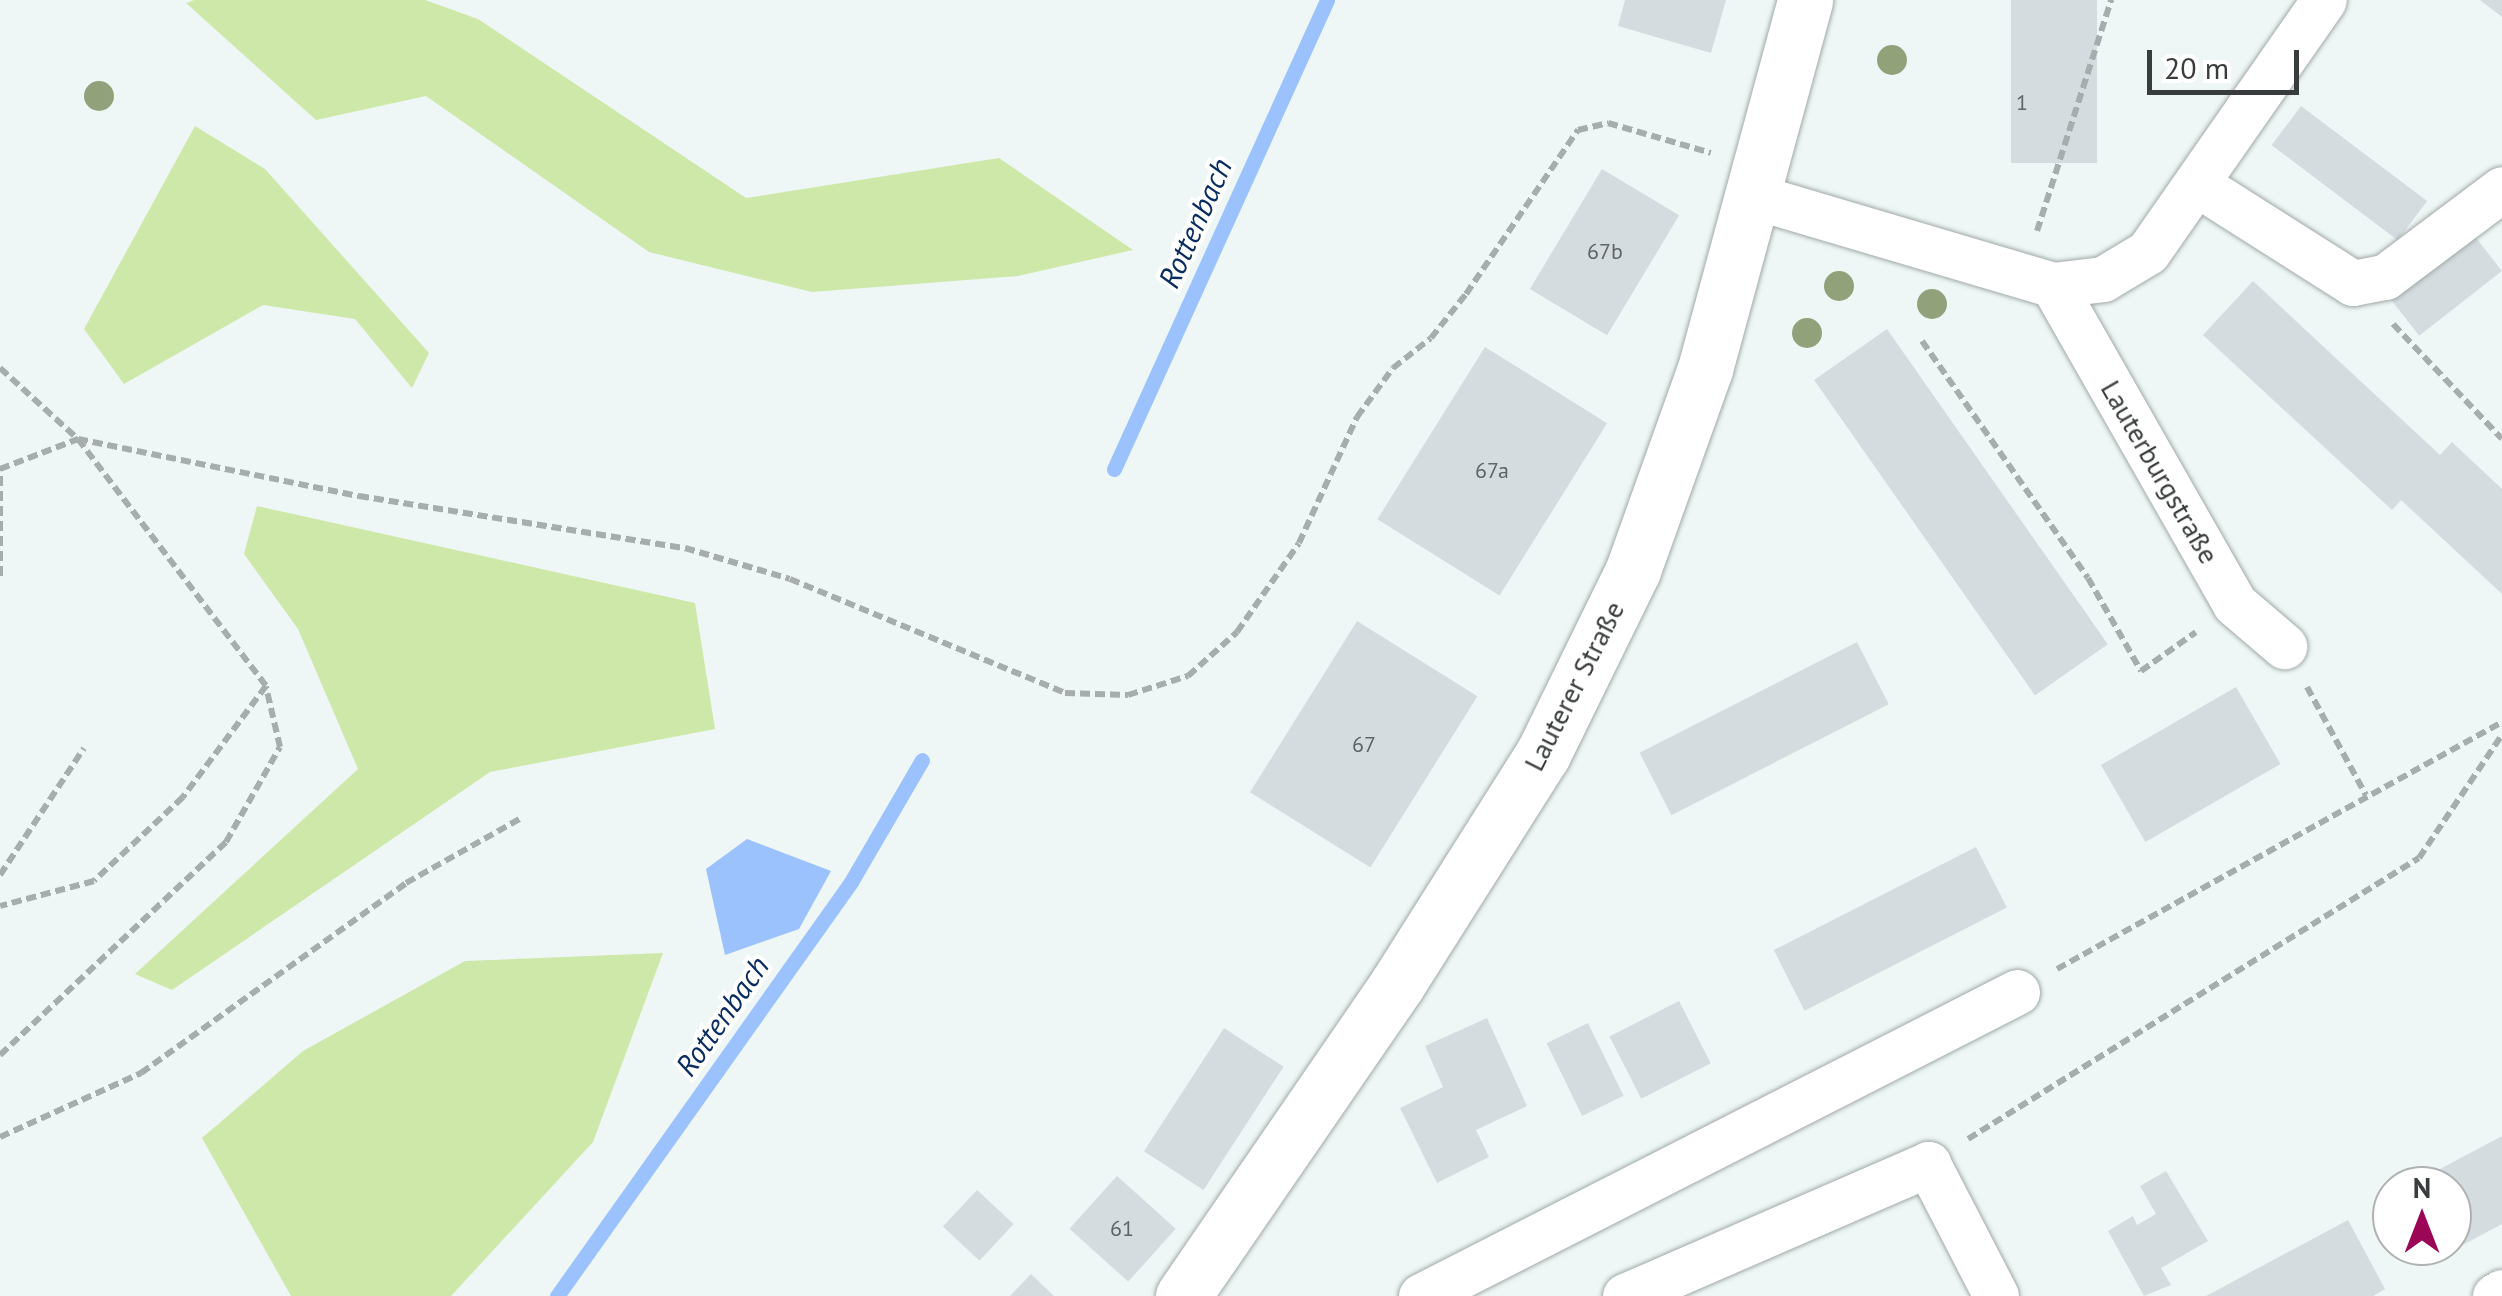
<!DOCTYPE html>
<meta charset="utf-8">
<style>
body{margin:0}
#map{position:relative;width:2502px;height:1296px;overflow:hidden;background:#eef7f6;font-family:"PT Sans",sans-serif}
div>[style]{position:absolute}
.green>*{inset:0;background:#cee8a9}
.water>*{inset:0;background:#9bc2fd}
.stream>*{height:15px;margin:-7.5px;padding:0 7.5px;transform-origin:7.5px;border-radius:7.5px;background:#9bc2fd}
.building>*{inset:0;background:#d5dcdf;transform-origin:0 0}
.path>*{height:6px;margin-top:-3px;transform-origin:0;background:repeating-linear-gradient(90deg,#a6adac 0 10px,transparent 0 15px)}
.roads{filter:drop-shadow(0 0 2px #a1a9a8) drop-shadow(0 0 2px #a1a9a8)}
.minor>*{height:45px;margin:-22.5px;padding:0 22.5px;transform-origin:22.5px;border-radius:22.5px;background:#fff}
.tertiary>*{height:55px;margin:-27.5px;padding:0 27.5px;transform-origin:27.5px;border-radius:27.5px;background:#fff}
.trees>*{width:30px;height:30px;margin:-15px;border-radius:50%;background:#91a27b}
span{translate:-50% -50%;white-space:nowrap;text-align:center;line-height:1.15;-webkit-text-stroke:8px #fff;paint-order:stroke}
.number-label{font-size:22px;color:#606465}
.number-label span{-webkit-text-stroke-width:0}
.street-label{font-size:28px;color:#393c3c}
.water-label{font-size:30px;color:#092d60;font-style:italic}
.north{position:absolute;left:2372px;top:1166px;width:100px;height:100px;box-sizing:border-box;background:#fff;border:2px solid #b0b1b1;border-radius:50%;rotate:0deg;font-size:28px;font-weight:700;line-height:40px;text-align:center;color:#393c3c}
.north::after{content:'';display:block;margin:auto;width:35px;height:45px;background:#9b0756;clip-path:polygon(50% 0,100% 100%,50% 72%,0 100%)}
.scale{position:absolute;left:2147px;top:50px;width:152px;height:45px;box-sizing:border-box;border:5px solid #393c3c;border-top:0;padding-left:12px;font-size:30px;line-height:35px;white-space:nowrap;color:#393c3c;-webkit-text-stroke:8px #fff;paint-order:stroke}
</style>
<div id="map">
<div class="green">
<div style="clip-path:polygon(194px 0,425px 0,478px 19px,746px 198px,999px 158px,1133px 250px,1018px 276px,812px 292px,649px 252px,426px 96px,316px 120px,186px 3px)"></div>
<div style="clip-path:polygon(195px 126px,265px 169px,429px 353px,412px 388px,355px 319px,263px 305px,124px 384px,84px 329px)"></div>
<div style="clip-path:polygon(257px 506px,695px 603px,715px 729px,490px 772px,172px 990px,135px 974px,358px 769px,298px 629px,244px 554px)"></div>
<div style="clip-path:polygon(663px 953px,593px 1142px,451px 1296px,291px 1296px,202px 1138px,303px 1051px,465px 961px)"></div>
</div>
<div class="water">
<div style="clip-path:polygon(747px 839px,831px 871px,799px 929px,725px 955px,706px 869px)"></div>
</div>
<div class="stream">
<div style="left:1114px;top:469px;width:515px;rotate:-65.57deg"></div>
<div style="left:557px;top:1296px;width:508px;rotate:-54.62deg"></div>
<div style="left:851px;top:882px;width:141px;rotate:-59.8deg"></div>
</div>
<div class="building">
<div style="clip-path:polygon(1625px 0,1726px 0,1711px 53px,1618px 26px)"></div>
<div style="left:2011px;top:0;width:86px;height:163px"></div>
<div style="clip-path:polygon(2480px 0,2502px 0,2502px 17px)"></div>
<div style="left:2301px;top:106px;width:158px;height:49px;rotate:37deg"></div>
<div style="left:1602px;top:169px;width:90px;height:140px;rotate:31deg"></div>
<div style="left:2473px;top:234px;width:47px;height:105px;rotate:52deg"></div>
<div style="clip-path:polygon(2253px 281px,2440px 455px,2452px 442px,2502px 489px,2502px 594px,2401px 500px,2392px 510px,2203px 335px)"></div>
<div style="left:1887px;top:329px;width:385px;height:89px;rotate:55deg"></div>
<div style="left:1485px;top:347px;width:144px;height:203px;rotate:32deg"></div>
<div style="left:1357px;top:621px;width:142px;height:202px;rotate:32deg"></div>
<div style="left:1857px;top:642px;width:70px;height:244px;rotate:63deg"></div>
<div style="left:2236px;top:687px;width:89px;height:156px;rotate:60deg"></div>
<div style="left:1976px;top:847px;width:68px;height:227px;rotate:63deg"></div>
<div style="left:1679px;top:1001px;width:70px;height:78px;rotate:63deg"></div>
<div style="clip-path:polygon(1487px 1018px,1527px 1106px,1476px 1130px,1489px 1157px,1437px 1183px,1400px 1108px,1443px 1087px,1425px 1046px)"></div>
<div style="left:1588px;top:1023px;width:81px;height:46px;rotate:64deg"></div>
<div style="left:1224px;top:1028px;width:71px;height:147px;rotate:33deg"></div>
<div style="clip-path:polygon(2502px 1136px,2502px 1224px,2427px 1264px,2418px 1246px,2452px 1246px,2452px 1186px,2408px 1186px)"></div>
<div style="clip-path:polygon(2166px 1171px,2208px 1241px,2161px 1268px,2171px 1285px,2144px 1296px,2108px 1231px,2133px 1216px,2137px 1225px,2156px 1214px,2140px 1186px)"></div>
<div style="left:1117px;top:1176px;width:79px;height:71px;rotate:42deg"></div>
<div style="left:977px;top:1190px;width:50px;height:50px;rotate:43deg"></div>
<div style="clip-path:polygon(2348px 1220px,2385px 1289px,2373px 1296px,2206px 1296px)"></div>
<div style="clip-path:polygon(1031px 1274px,1054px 1296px,1010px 1296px)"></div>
</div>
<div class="path">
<div style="left:2037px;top:231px;width:243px;rotate:-72.2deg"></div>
<div style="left:2393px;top:324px;width:158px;rotate:46.5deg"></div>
<div style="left:1922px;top:341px;width:289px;rotate:55deg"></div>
<div style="left:2088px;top:578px;width:107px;rotate:60.3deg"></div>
<div style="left:2141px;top:671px;width:67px;rotate:-35.3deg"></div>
<div style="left:0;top:368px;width:105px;rotate:42.3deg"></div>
<div style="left:78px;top:439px;width:287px;rotate:11.5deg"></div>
<div style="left:359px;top:496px;width:330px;rotate:9.1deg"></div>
<div style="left:685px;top:548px;width:109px;rotate:16.4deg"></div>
<div style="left:790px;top:579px;width:298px;rotate:22.5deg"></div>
<div style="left:1065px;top:693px;width:63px;rotate:1.8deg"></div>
<div style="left:1128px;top:695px;width:63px;rotate:-17.6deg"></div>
<div style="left:1188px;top:676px;width:66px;rotate:-41.9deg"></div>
<div style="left:1237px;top:632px;width:108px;rotate:-55.1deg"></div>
<div style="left:1299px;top:543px;width:139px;rotate:-65.3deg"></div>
<div style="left:1357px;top:417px;width:61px;rotate:-53.7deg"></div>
<div style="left:1393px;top:368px;width:48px;rotate:-38.3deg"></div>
<div style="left:1431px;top:338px;width:56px;rotate:-51.5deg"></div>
<div style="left:1466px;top:294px;width:199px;rotate:-55.7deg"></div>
<div style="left:1578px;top:130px;width:31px;rotate:-13deg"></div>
<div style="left:1608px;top:123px;width:107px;rotate:16.2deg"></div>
<div style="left:0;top:576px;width:107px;rotate:-90deg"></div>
<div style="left:0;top:469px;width:84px;rotate:-21deg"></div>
<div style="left:78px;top:439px;width:310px;rotate:52.7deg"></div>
<div style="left:266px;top:686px;width:139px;rotate:126.8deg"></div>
<div style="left:183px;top:797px;width:122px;rotate:136.7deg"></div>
<div style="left:94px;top:881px;width:97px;rotate:165.1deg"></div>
<div style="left:2307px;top:687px;width:123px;rotate:61.4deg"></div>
<div style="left:0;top:875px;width:152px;rotate:-56.5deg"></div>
<div style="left:2057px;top:969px;width:509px;rotate:-29.03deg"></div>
<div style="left:0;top:1055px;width:311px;rotate:-43.3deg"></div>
<div style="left:226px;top:842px;width:109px;rotate:-60.4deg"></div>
<div style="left:280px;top:747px;width:62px;rotate:-103.1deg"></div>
<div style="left:0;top:1137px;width:155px;rotate:-24.4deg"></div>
<div style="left:141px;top:1073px;width:326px;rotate:-35.6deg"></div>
<div style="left:406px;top:883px;width:134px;rotate:-29.4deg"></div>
<div style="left:1968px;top:1139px;width:531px;rotate:-31.93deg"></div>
<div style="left:2419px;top:858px;width:148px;rotate:-56deg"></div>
</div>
<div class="roads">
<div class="minor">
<div style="left:2200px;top:186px;width:181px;rotate:32.4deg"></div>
<div style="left:2353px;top:283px;width:33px;rotate:-11deg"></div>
<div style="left:2385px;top:277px;width:146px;rotate:-36.9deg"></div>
<div style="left:1753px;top:196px;width:313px;rotate:16.5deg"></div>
<div style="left:2053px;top:285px;width:367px;rotate:60.3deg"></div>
<div style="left:2235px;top:604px;width:65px;rotate:40.6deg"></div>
<div style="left:2053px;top:285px;width:50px;rotate:-6.8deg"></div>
<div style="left:2103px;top:279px;width:52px;rotate:-31deg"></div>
<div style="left:2148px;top:252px;width:307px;rotate:-55.1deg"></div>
<div style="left:1421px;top:1296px;width:669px;rotate:-27.02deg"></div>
<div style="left:1625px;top:1296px;width:331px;rotate:-23.5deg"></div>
<div style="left:1928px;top:1164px;width:148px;rotate:62.7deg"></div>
<div style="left:2495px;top:1296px;width:8px;rotate:-30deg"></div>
</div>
<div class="tertiary">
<div style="left:1183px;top:1296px;width:380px;rotate:-55.5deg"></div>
<div style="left:1398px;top:983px;width:271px;rotate:-57.7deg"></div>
<div style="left:1543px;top:754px;width:205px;rotate:-63.9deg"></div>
<div style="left:1633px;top:570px;width:214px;rotate:-70.3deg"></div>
<div style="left:1705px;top:369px;width:382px;rotate:-74.8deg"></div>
</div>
</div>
<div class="trees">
<div style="left:1892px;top:60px"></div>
<div style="left:99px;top:96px"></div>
<div style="left:1839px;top:286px"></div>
<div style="left:1932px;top:304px"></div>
<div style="left:1807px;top:333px"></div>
</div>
<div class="number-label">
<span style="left:2022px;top:103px">1</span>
<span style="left:1605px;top:252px">67b</span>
<span style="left:1492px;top:471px">67a</span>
<span style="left:1364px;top:745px">67</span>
<span style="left:1122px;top:1229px">61</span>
</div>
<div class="street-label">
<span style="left:2160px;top:472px;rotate:60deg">Lauterburgstraße</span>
<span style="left:1574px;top:686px;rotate:-63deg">Lauterer Straße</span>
</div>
<div class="water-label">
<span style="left:1195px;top:223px;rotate:-66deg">Rottenbach</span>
<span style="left:722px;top:1016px;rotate:-55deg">Rottenbach</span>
</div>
<div class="north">N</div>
<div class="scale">20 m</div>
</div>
